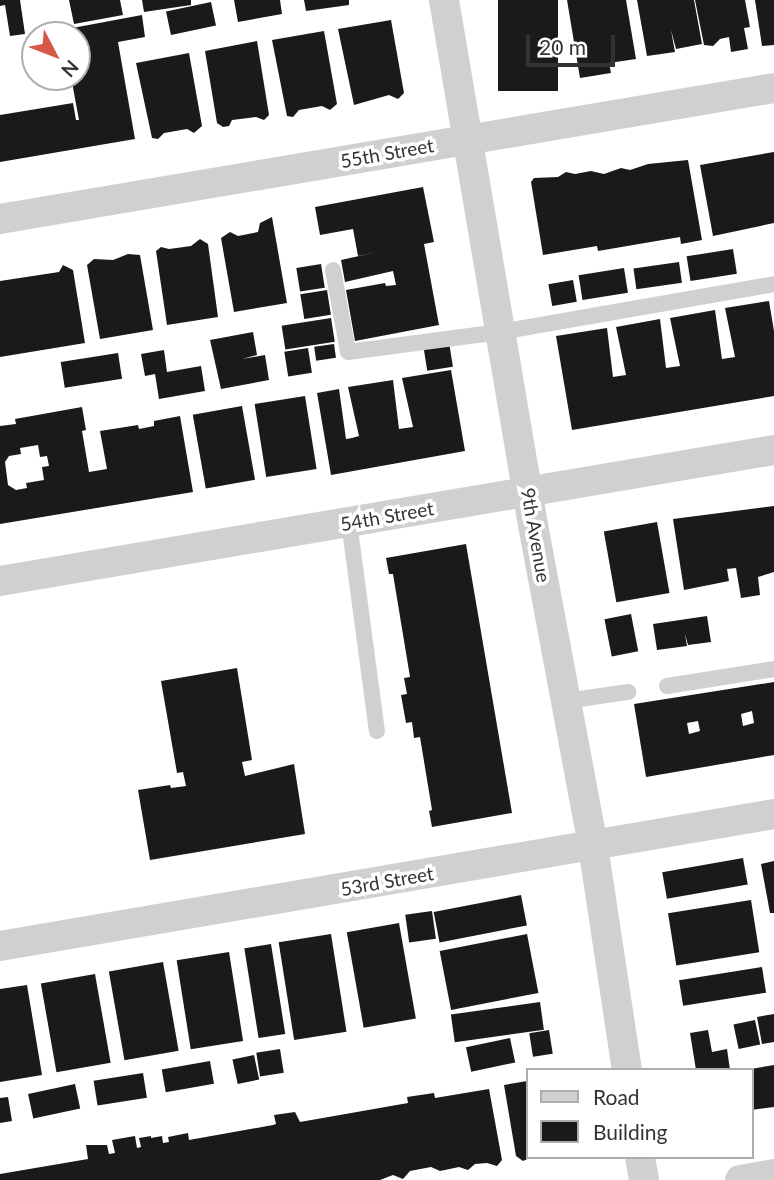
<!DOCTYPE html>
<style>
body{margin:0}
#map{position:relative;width:774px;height:1180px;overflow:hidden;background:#fff;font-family:Lato,sans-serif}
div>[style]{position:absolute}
.building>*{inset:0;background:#1a1a1a;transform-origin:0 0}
.lane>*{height:16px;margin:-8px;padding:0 8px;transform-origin:8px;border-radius:8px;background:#d0d0d0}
.street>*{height:30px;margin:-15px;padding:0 15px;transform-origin:15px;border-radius:15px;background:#d0d0d0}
span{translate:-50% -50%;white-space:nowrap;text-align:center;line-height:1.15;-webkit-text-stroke:7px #fff;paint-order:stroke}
.street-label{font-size:19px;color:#333}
.legend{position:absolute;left:526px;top:1068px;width:228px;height:91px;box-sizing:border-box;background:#fff;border:2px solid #adadad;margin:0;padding:9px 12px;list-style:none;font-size:21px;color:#333}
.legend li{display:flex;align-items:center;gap:14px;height:35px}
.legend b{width:35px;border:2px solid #adadad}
.north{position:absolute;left:21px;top:21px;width:70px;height:70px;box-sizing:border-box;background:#fff;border:2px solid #adadad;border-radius:50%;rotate:132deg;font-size:19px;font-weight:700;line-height:28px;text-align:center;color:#333}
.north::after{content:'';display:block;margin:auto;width:24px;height:32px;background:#d65849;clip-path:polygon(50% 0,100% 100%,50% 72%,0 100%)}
.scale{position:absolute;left:526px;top:35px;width:89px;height:32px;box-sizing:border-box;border:4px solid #333;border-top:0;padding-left:9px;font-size:21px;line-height:24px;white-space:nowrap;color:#333;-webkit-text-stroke:5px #fff;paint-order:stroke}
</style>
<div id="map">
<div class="building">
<div style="clip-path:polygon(0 0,20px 0,25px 34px,10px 36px,5px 5px,0 6px)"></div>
<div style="clip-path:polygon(69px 0,120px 0,123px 15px,74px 24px)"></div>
<div style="clip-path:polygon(142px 0,191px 0,191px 5px,144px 12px)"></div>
<div style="clip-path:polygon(234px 0,280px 0,282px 14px,238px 22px)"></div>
<div style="clip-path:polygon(304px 0,349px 0,349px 5px,306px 11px)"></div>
<div style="left:498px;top:0;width:60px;height:91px"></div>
<div style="clip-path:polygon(567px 0,626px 0,636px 59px,609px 63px,611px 73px,580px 78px)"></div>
<div style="clip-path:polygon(637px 0,694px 0,702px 44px,676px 49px,671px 30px,675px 52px,647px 56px)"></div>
<div style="clip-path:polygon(695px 0,745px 0,750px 27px,744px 28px,748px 49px,731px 52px,729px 37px,720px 39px,713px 46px,704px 45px)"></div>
<div style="clip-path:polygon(755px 0,774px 0,774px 45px,762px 46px)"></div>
<div style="left:211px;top:2px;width:24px;height:46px;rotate:78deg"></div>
<div style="clip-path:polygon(142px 15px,145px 37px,118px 42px,135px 139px,0 162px,0 115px,73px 103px,76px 120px,79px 120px,71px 77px,77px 77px,77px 35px,68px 35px,67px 29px)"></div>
<div style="clip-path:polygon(391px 20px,404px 93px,398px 99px,389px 95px,354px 105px,338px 29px)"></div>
<div style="clip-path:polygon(324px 31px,337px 104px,330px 110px,322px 106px,299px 110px,293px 117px,287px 116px,272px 40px)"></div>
<div style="clip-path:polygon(257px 41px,269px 115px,264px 120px,256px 117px,232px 120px,229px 126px,223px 127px,217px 123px,205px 51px)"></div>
<div style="clip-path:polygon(189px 53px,202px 126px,194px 133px,187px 129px,164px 133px,158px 139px,152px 138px,136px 63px)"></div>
<div style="clip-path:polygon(774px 152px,774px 223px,713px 236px,700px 165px)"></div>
<div style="clip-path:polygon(688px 160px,702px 240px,681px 244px,680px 237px,598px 251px,597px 246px,543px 255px,531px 182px,534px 178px,558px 177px,566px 172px,575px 174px,591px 171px,604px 174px,621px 168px,630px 170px,648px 164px)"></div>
<div style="clip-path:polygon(423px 187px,434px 242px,424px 244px,439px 325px,355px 341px,346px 290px,385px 283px,386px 286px,396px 285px,393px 271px,345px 282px,341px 260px,377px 252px,358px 256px,353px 229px,320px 235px,315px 207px)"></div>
<div style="clip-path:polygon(272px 217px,287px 303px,234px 312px,221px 238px,230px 232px,238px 236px,258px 232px,260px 223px)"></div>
<div style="clip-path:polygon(200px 239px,208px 244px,218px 317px,167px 325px,156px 251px,161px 247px,169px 249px,191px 246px)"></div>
<div style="left:733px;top:249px;width:25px;height:47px;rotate:81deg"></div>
<div style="clip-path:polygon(128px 254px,140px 255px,153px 330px,100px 339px,87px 265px,94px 259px,113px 260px)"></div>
<div style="left:679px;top:262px;width:21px;height:46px;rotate:82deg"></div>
<div style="left:321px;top:264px;width:24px;height:25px;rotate:81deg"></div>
<div style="clip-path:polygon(63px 265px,73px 270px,85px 343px,0 357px,0 281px,59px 272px)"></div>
<div style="left:624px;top:268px;width:25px;height:46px;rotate:81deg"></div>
<div style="left:573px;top:280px;width:22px;height:25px;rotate:80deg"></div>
<div style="left:327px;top:290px;width:25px;height:27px;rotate:81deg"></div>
<div style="clip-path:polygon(769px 301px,774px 331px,774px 396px,572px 430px,556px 336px,607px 328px,613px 377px,619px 376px,626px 375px,616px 327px,660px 319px,666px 368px,680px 366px,670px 318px,715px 310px,722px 359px,735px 357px,725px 308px)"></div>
<div style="left:331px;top:318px;width:24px;height:50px;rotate:81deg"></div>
<div style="clip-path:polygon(253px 332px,257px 355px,242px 359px,265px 355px,269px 380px,221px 389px,210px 340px)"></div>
<div style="left:449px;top:342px;width:25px;height:26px;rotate:81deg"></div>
<div style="left:334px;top:344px;width:14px;height:20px;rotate:82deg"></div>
<div style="left:308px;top:348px;width:25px;height:24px;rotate:81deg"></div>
<div style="clip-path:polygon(164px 350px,167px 372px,201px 366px,205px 391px,159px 399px,155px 374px,145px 376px,141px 354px)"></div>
<div style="left:118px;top:353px;width:26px;height:58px;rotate:81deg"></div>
<div style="clip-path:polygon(451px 370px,465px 451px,331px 475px,317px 393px,339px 389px,346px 439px,352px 438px,359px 436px,348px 387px,393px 380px,399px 429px,413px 427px,402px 378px)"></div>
<div style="left:305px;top:396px;width:74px;height:51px;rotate:81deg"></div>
<div style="left:242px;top:406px;width:75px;height:50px;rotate:80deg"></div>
<div style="clip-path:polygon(evenodd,82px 407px,86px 430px,82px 431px,89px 472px,107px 469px,100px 431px,138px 425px,139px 429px,154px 426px,154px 421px,180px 416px,193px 492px,0 524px,0 426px,16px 424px,15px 419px,82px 407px,38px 445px,40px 457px,47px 456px,49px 466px,42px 467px,44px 480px,26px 483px,27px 488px,16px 490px,8px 485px,5px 462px,9px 456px,21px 454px,20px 448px,38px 445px)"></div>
<div style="clip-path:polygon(774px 506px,774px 572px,758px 577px,760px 595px,741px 598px,736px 568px,727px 569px,729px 581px,684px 590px,673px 519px)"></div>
<div style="left:657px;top:522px;width:72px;height:54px;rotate:80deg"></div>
<div style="clip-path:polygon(466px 544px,512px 813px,432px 827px,429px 811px,432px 810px,420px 737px,414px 738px,412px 722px,406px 723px,401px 695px,407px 694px,404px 678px,410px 677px,393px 574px,389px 574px,386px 558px)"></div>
<div style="left:631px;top:614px;width:38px;height:27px;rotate:79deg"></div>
<div style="clip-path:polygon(707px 616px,711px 642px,688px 645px,685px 634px,687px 646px,657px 650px,653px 624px)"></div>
<div style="clip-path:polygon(237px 668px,252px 760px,242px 762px,245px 776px,294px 764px,305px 834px,150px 860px,138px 790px,170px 785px,171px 788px,186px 786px,183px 772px,177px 773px,161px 681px)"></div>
<div style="clip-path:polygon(evenodd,774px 682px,774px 755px,646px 777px,634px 704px,774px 682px,752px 711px,754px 723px,743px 726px,741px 714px,752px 711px,774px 682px,698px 721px,700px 731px,689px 734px,687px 723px,698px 721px)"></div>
<div style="left:743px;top:858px;width:27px;height:82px;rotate:80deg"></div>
<div style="clip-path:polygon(774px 861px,774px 913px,770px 913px,761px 864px)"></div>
<div style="left:521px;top:895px;width:31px;height:89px;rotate:79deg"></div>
<div style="left:751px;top:900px;width:53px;height:84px;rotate:81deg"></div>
<div style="left:432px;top:911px;width:28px;height:27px;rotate:82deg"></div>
<div style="left:399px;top:923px;width:97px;height:53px;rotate:80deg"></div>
<div style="left:331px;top:934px;width:99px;height:53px;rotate:81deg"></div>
<div style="left:527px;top:934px;width:60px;height:89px;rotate:79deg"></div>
<div style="left:271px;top:944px;width:91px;height:27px;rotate:81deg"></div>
<div style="left:229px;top:952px;width:90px;height:53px;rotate:81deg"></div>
<div style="left:163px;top:962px;width:90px;height:55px;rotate:80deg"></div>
<div style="left:762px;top:967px;width:26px;height:84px;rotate:81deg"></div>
<div style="left:95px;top:974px;width:90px;height:55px;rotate:80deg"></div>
<div style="clip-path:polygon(27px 985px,42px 1075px,0 1082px,0 989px)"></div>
<div style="left:540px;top:1002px;width:28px;height:90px;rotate:82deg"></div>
<div style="clip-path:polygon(774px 1014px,774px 1042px,762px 1044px,757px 1017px)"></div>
<div style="left:755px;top:1020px;width:25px;height:22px;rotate:78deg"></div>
<div style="left:549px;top:1030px;width:24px;height:20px;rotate:81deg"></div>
<div style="clip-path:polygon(708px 1030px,712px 1052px,727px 1049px,730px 1070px,696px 1070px,690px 1033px)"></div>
<div style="left:510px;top:1038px;width:25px;height:45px;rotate:78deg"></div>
<div style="left:280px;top:1049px;width:24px;height:24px;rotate:81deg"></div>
<div style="left:254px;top:1055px;width:25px;height:22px;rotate:78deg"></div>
<div style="left:210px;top:1061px;width:23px;height:49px;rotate:80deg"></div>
<div style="clip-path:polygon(774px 1065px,774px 1107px,751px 1110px,751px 1069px)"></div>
<div style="left:143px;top:1073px;width:25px;height:50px;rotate:81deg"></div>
<div style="clip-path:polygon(527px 1081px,527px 1157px,532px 1157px,523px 1161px,516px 1156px,504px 1085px)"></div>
<div style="left:75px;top:1084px;width:25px;height:48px;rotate:78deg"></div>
<div style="clip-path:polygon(489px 1089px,502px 1160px,497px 1166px,487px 1163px,475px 1164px,468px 1170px,459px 1167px,440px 1171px,431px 1167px,410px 1171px,403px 1179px,393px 1175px,380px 1180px,0 1180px,0 1174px,88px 1159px,86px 1145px,107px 1145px,109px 1154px,115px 1153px,112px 1140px,135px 1136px,137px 1148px,141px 1147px,139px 1138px,151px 1136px,151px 1138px,162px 1136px,163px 1143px,169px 1142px,168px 1137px,188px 1133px,189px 1140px,273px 1125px,276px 1124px,274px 1115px,295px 1112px,300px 1122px,408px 1103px,407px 1097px,434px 1093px,435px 1098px)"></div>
<div style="clip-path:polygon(8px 1097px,12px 1121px,0 1123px,0 1098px)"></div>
</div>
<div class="lane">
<div style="left:333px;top:270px;width:83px;rotate:79.6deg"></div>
<div style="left:348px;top:352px;width:153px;rotate:-7.5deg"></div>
<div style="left:500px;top:332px;width:278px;rotate:-9.9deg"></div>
<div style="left:349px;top:522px;width:211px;rotate:82.4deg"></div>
<div style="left:667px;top:686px;width:108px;rotate:-9deg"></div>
<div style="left:566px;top:701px;width:63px;rotate:-8.3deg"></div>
</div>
<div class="street">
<div style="left:444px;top:0;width:532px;rotate:80.38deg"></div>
<div style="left:533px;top:525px;width:327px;rotate:79.4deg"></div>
<div style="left:593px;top:846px;width:227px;rotate:81.4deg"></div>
<div style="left:0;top:219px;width:785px;rotate:-9.61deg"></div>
<div style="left:0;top:581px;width:785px;rotate:-9.61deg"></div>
<div style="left:0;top:946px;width:785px;rotate:-9.68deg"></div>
<div style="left:640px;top:1157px;width:23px;rotate:80deg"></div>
<div style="left:740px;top:1180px;width:35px;rotate:-10deg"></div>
</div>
<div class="street-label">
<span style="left:387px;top:153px;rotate:-10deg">55th Street</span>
<span style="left:387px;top:516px;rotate:-10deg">54th Street</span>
<span style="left:536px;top:535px;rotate:80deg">9th Avenue</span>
<span style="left:387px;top:881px;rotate:-10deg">53rd Street</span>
</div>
<ul class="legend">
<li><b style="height:9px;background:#d0d0d0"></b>Road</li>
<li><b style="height:19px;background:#1a1a1a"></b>Building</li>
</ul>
<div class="north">N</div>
<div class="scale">20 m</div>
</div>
